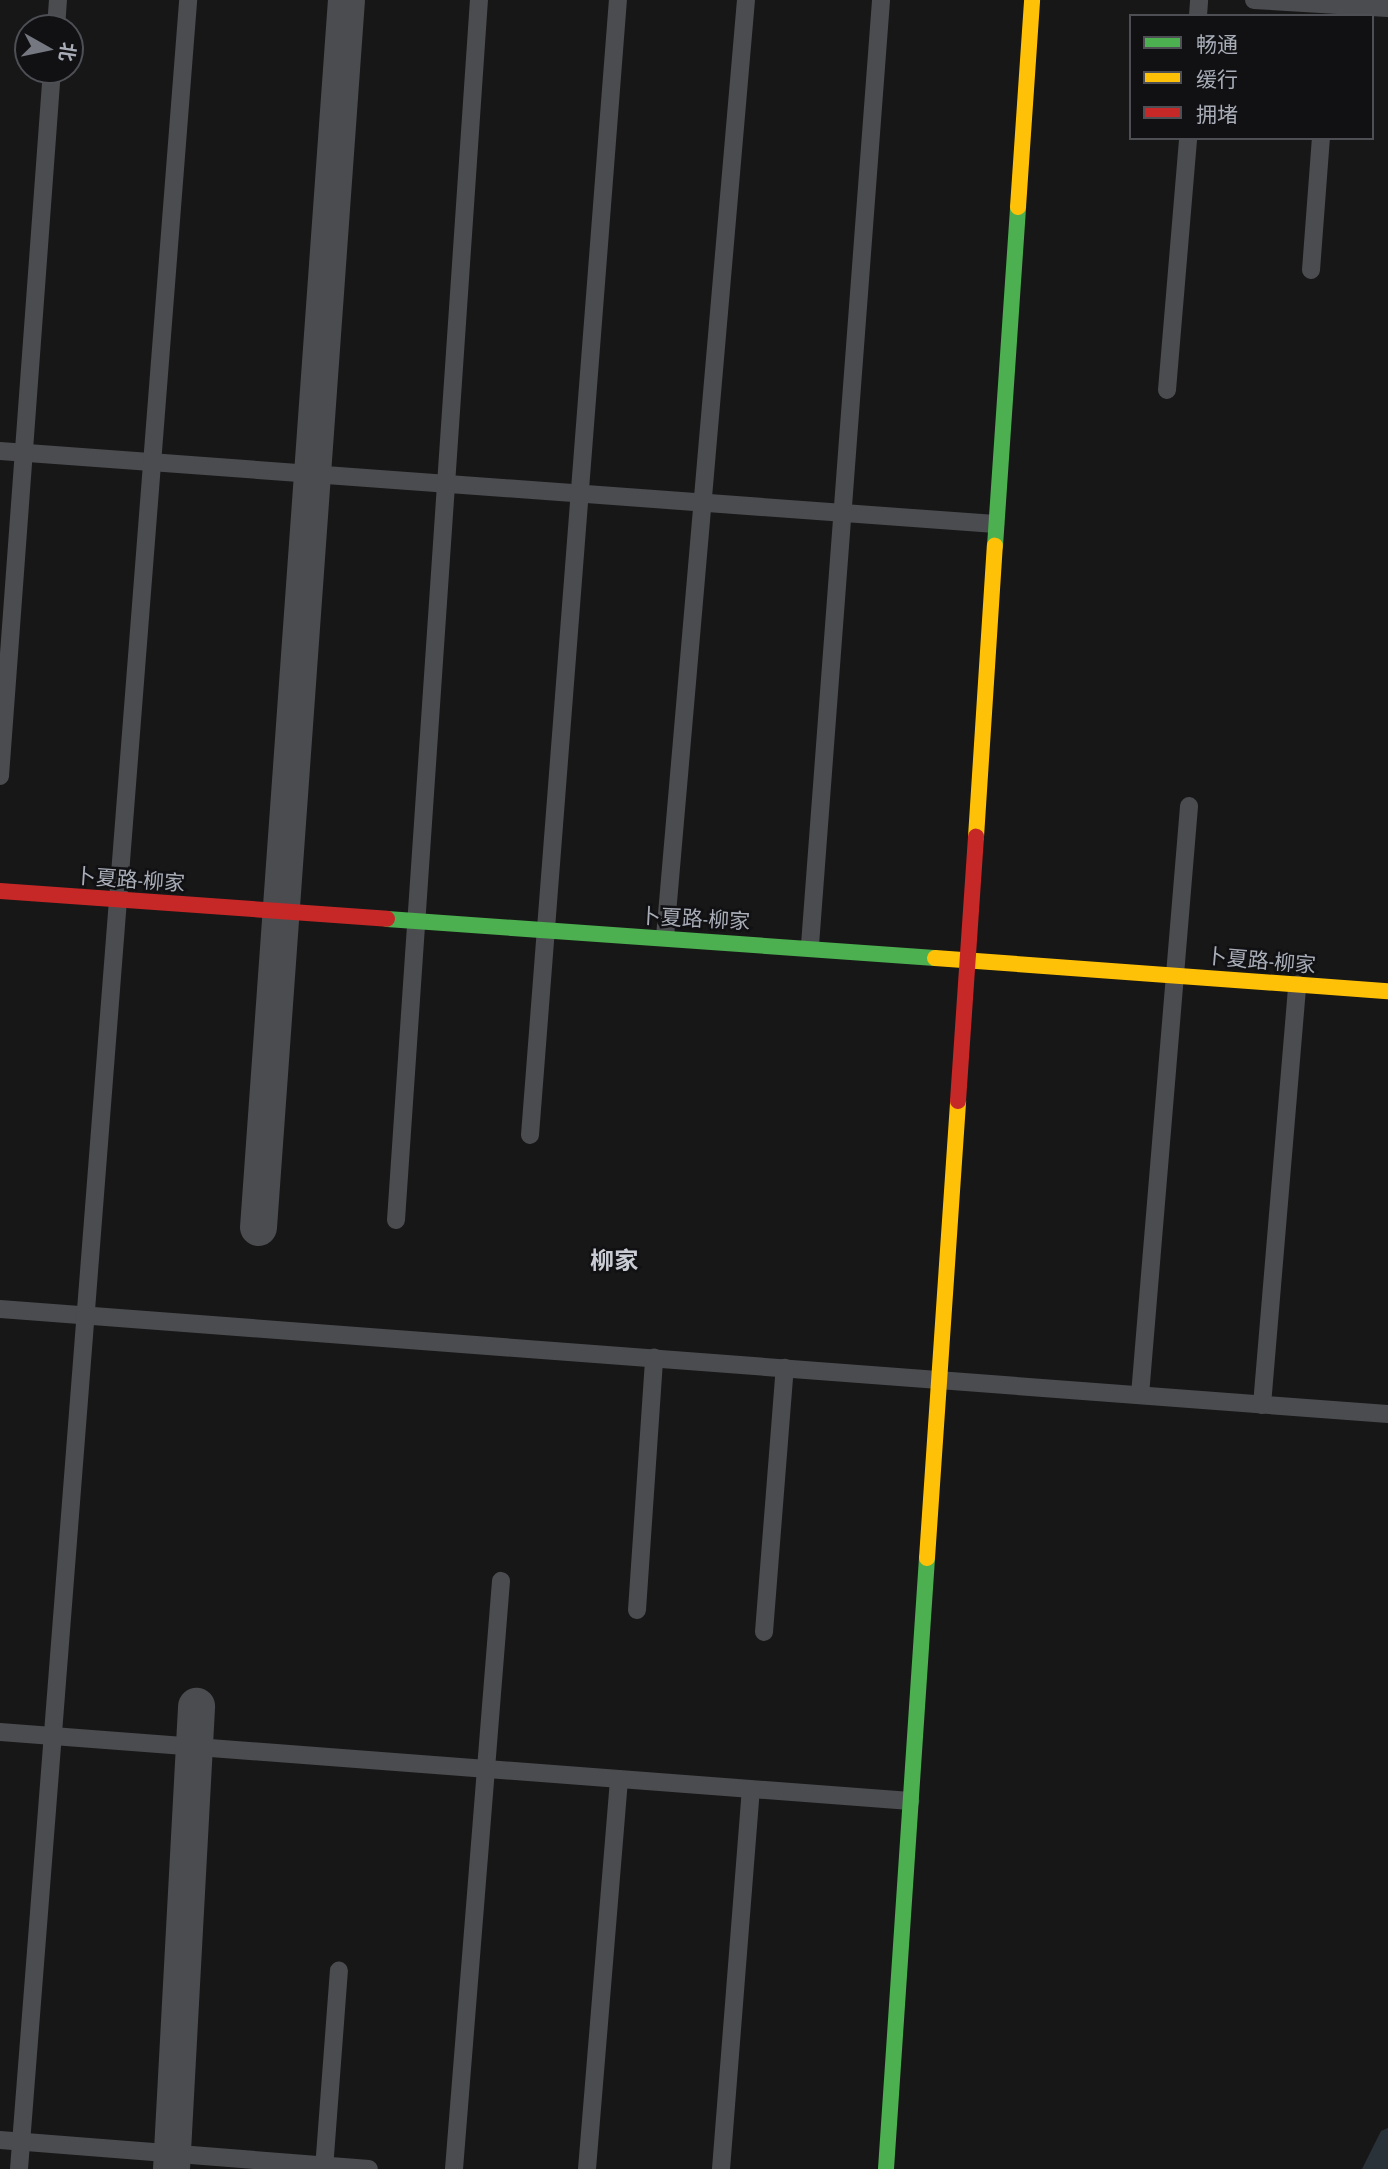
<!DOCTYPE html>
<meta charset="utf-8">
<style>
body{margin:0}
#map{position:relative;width:1388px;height:2169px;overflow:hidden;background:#171717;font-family:"Asap Condensed","Noto Sans SC",sans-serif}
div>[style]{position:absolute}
.water>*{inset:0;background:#2a3239}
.lane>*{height:18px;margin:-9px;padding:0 9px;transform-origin:9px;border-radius:9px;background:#4b4c50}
.street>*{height:37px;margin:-18.5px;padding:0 18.5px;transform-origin:18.5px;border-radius:18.5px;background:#4b4c50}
.fast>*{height:16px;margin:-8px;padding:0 8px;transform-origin:8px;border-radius:8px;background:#4caf50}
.slow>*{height:16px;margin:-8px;padding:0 8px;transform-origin:8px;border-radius:8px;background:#ffc107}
.jam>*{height:16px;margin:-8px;padding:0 8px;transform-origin:8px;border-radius:8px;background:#c62828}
span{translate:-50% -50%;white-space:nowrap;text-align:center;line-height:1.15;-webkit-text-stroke:5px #111113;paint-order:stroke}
.street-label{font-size:21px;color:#a8adb8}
.quarter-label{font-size:24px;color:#c9ccd4;font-weight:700}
.legend{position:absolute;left:1129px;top:14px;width:245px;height:126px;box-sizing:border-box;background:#111113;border:2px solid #4d4f55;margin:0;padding:9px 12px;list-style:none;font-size:21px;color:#a8adb8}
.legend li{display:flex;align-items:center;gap:14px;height:35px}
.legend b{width:35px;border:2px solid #4d4f55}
.north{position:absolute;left:14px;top:14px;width:70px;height:70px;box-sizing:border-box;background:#111113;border:2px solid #4d4f55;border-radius:50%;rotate:99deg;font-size:19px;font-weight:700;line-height:28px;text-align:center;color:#a8adb8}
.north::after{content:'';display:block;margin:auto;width:24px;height:32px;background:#757880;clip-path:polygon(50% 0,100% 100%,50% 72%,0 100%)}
</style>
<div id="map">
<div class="water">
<div style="clip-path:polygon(1388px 2128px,1388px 2169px,1362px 2169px,1381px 2131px)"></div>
</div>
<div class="lane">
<div style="left:1254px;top:0;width:134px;rotate:3.4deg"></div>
<div style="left:1198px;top:16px;width:16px;rotate:-86deg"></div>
<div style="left:56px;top:28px;width:28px;rotate:-86deg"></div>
<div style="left:1311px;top:270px;width:132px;rotate:-85.7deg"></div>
<div style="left:1167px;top:390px;width:253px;rotate:-85.2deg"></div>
<div style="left:0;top:451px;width:998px;rotate:4.2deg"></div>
<div style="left:0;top:776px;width:708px;rotate:-85.79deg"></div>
<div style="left:665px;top:937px;width:940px;rotate:-85.06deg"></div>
<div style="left:810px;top:945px;width:948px;rotate:-85.7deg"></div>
<div style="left:530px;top:1135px;width:1138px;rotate:-85.57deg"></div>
<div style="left:396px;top:1220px;width:1223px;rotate:-86.11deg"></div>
<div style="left:0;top:1309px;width:1392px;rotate:4.33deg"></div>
<div style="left:1140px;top:1395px;width:591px;rotate:-85.24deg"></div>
<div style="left:1262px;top:1405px;width:422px;rotate:-85.2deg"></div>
<div style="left:637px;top:1610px;width:253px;rotate:-86.1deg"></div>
<div style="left:764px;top:1632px;width:265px;rotate:-85.5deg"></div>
<div style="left:0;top:1732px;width:913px;rotate:4.34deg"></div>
<div style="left:0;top:2140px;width:370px;rotate:4.5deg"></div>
<div style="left:19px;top:2169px;width:2176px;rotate:-85.54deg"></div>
<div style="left:324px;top:2169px;width:199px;rotate:-85.7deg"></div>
<div style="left:454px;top:2169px;width:590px;rotate:-85.43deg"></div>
<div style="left:587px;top:2169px;width:391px;rotate:-85.3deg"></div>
<div style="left:721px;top:2169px;width:381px;rotate:-85.5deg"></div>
</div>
<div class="street">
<div style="left:258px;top:1227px;width:1230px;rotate:-85.9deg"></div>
<div style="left:171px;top:2169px;width:464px;rotate:-86.9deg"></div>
</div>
<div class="fast">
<div style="left:995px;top:546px;width:340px;rotate:-86.1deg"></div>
<div style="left:387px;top:919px;width:549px;rotate:4.07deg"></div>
<div style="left:886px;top:2169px;width:612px;rotate:-86.16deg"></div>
</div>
<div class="slow">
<div style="left:1018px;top:207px;width:207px;rotate:-86.1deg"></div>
<div style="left:976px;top:837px;width:292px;rotate:-86.3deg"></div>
<div style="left:935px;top:958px;width:454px;rotate:4.2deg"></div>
<div style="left:927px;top:1558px;width:458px;rotate:-86.1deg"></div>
</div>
<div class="jam">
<div style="left:0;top:891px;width:388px;rotate:4.1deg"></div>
<div style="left:958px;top:1101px;width:265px;rotate:-86.1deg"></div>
</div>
<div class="street-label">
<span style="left:130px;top:879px;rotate:4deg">卜夏路-柳家</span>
<span style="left:695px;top:918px;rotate:3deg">卜夏路-柳家</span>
<span style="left:1261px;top:960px;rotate:5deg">卜夏路-柳家</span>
</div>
<div class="quarter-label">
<span style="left:614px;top:1261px">柳家</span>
</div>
<ul class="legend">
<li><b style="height:9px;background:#4caf50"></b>畅通</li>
<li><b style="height:9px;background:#ffc107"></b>缓行</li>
<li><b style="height:9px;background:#c62828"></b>拥堵</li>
</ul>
<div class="north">北</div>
</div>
